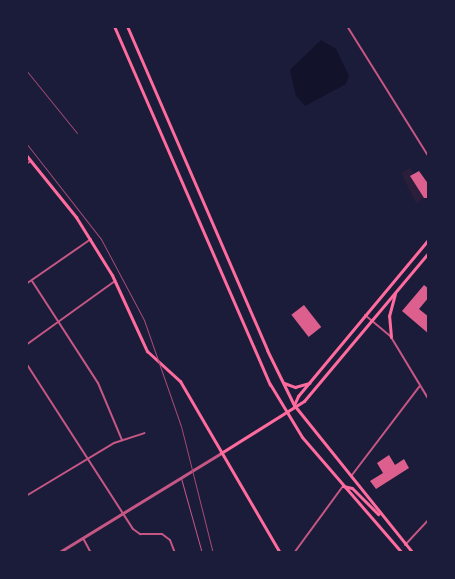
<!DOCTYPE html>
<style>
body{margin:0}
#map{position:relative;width:455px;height:579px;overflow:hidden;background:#1b1b3a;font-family:"Noto Sans",sans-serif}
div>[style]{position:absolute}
.green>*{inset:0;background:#2a1e3b}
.water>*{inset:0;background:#12122b}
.building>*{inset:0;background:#dd5f8e;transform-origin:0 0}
.service>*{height:1px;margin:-0.5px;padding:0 0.5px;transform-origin:0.5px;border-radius:0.5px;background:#c65784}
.minor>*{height:2px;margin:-1px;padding:0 1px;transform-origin:1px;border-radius:1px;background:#c65784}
.tertiary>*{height:2.5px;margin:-1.25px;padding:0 1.25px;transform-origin:1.25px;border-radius:1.25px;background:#c65784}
.secondary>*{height:3px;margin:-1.5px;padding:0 1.5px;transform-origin:1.5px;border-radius:1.5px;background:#ff6b9d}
.primary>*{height:3px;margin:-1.5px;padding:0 1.5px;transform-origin:1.5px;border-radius:1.5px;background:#ff6b9d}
.rail>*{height:1px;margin:-0.5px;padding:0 0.5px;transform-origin:0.5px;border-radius:0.5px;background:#a44b75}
span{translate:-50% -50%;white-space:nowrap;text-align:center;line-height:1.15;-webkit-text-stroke:4px #1b1b3a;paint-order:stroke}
.frame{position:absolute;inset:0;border:28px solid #1b1b3a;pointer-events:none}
</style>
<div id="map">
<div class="green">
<div style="clip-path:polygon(410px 168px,414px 174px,410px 177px,424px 198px,416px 203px,401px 173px)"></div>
</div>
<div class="water">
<div style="clip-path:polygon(321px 40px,336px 49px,349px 76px,346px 84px,305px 106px,296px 96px,290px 70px)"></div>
</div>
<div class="building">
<div style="clip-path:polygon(419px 171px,429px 185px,429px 198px,424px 198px,410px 176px)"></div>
<div style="clip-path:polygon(424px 285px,429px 289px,429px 297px,419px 309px,429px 317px,429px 334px,402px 311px)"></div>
<div style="left:304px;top:305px;width:28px;height:16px;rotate:52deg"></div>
<div style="clip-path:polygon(389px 455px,395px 465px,404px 459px,409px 468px,376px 489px,370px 481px,383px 473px,377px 463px)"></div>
</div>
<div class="service">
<div style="left:181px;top:478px;width:78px;rotate:74.4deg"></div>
</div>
<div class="minor">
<div style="left:347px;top:26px;width:155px;rotate:58deg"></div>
<div style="left:26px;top:164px;width:6px;rotate:-31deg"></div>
<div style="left:32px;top:281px;width:121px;rotate:57.1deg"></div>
<div style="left:98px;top:383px;width:62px;rotate:67.2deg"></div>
<div style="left:26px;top:284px;width:79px;rotate:-34.7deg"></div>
<div style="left:365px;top:315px;width:34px;rotate:40deg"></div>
<div style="left:391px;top:337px;width:74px;rotate:58.9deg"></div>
<div style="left:26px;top:345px;width:110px;rotate:-35.7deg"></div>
<div style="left:26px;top:363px;width:197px;rotate:57.2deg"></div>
<div style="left:133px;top:529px;width:9px;rotate:36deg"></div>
<div style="left:140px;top:534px;width:22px"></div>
<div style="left:162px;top:534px;width:10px;rotate:37deg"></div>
<div style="left:170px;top:540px;width:14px;rotate:69deg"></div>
<div style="left:352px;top:475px;width:111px;rotate:-52.7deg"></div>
<div style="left:26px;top:496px;width:103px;rotate:-31.1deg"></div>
<div style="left:114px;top:443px;width:32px;rotate:-18deg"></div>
<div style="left:83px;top:538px;width:17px;rotate:62deg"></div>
<div style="left:405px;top:545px;width:35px;rotate:-47deg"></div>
<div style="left:26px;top:550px;width:4px;rotate:56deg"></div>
<div style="left:294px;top:553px;width:83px;rotate:-53.8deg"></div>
</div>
<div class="tertiary">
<div style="left:58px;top:553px;width:191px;rotate:-31.5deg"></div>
</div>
<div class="secondary">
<div style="left:26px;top:155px;width:80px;rotate:51.1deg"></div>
<div style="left:76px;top:217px;width:68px;rotate:58.2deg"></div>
<div style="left:112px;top:275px;width:84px;rotate:65.3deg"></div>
<div style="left:147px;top:351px;width:45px;rotate:42.3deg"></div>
<div style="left:180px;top:381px;width:199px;rotate:59.8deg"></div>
<div style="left:391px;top:337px;width:21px;rotate:-95deg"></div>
<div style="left:389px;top:316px;width:23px;rotate:-75deg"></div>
<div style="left:294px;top:405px;width:10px;rotate:-66deg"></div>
<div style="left:298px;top:396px;width:204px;rotate:-50.2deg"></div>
<div style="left:221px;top:453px;width:98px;rotate:-32.1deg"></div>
<div style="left:304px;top:401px;width:194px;rotate:-50deg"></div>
</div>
<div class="primary">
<div style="left:114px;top:26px;width:391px;rotate:66.5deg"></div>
<div style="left:270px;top:384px;width:62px;rotate:58.9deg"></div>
<div style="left:302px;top:437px;width:153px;rotate:49.2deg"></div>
<div style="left:127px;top:26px;width:353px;rotate:66.6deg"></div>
<div style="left:267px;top:350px;width:61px;rotate:63.9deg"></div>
<div style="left:294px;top:405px;width:190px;rotate:51.2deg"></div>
<div style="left:284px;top:383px;width:12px;rotate:20deg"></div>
<div style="left:295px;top:387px;width:15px;rotate:-16deg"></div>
<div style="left:343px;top:486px;width:9px;rotate:13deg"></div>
<div style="left:352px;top:488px;width:37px;rotate:45deg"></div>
</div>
<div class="rail">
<div style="left:26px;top:70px;width:81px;rotate:51deg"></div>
<div style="left:26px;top:143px;width:122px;rotate:52deg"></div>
<div style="left:101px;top:239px;width:92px;rotate:62deg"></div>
<div style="left:144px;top:320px;width:112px;rotate:70.8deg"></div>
<div style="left:181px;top:426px;width:131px;rotate:75.9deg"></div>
</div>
<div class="frame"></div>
</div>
